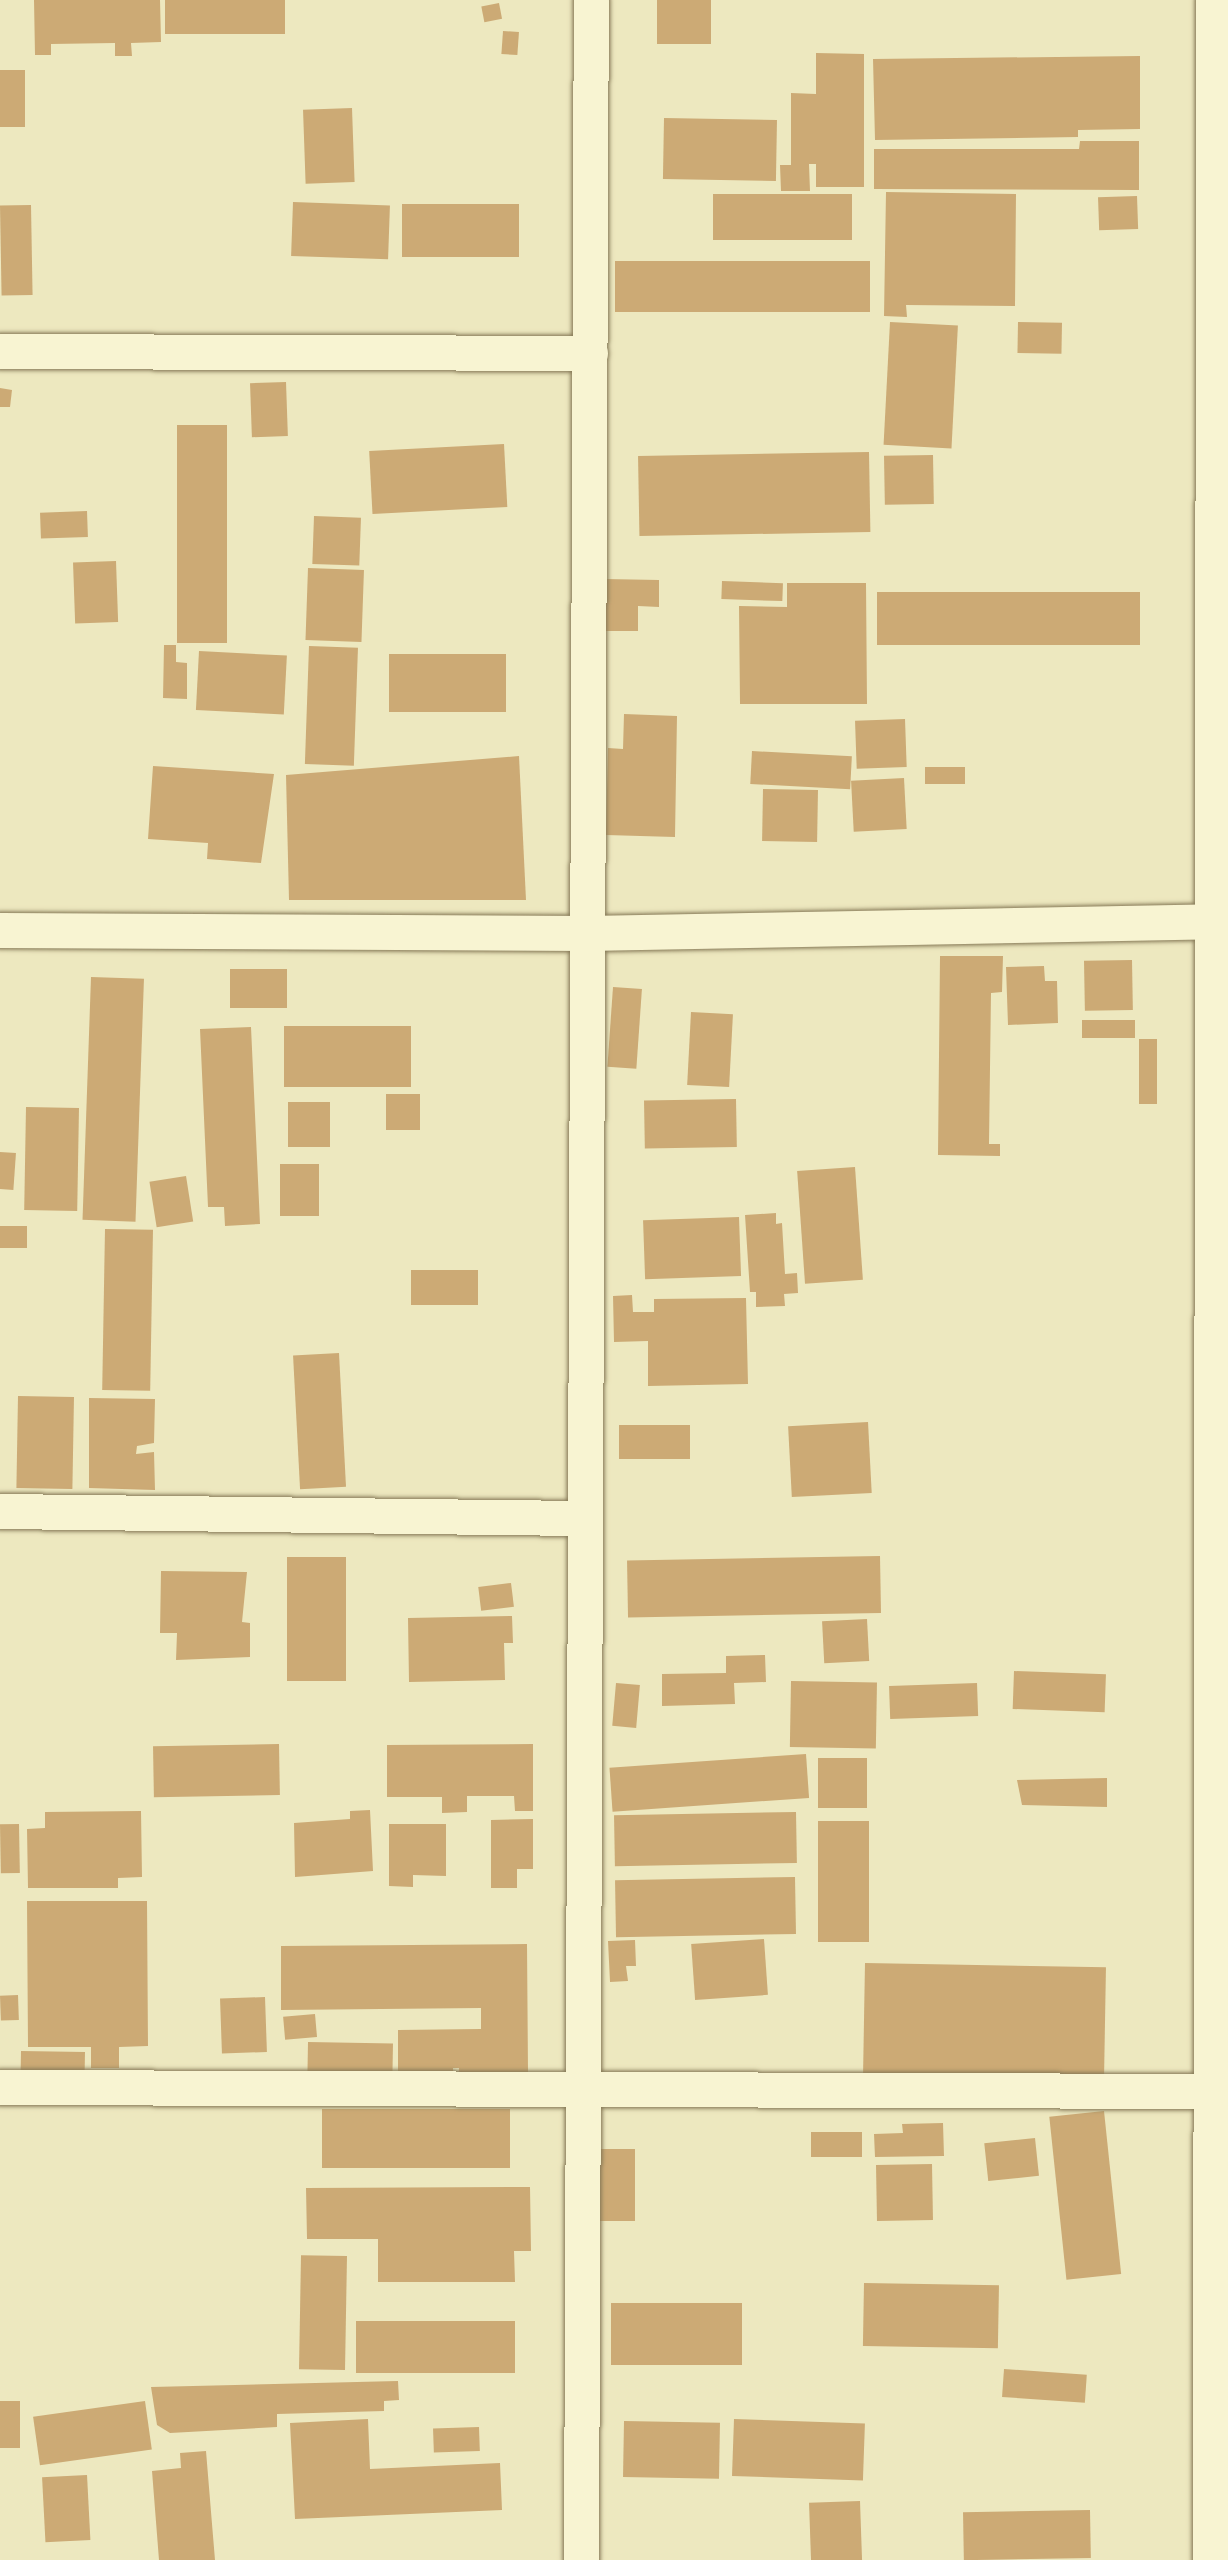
<!DOCTYPE html>
<style>
body{margin:0}
#map{position:relative;width:1228px;height:2560px;overflow:hidden;background:#ede8bf;font-family:"PT Serif",serif}
div>[style]{position:absolute}
.building>*{inset:0;background:#ccaa75;transform-origin:0 0}
.roads{filter:drop-shadow(0 0 2px #867957) drop-shadow(0 0 2px #867957)}
.street>*{height:35px;margin:-17.5px;padding:0 17.5px;transform-origin:17.5px;border-radius:17.5px;background:#f8f4d2}
span{translate:-50% -50%;white-space:nowrap;text-align:center;line-height:1.15;-webkit-text-stroke:9px #f5f1ce;paint-order:stroke}
</style>
<div id="map">
<div class="building">
<div style="clip-path:polygon(34px 0,160px 0,161px 42px,131px 43px,132px 56px,115px 56px,115px 43px,51px 44px,51px 55px,35px 55px)"></div>
<div style="left:165px;top:0;width:120px;height:34px"></div>
<div style="left:657px;top:0;width:54px;height:44px"></div>
<div style="left:499px;top:3px;width:16px;height:18px;rotate:79deg"></div>
<div style="left:503px;top:31px;width:16px;height:23px;rotate:4deg"></div>
<div style="clip-path:polygon(816px 53px,864px 54px,864px 187px,816px 187px,816px 164px,809px 164px,810px 191px,781px 191px,780px 165px,791px 165px,791px 93px,816px 94px)"></div>
<div style="clip-path:polygon(1140px 56px,1140px 129px,1078px 130px,1078px 137px,875px 140px,873px 59px)"></div>
<div style="left:0;top:70px;width:25px;height:57px"></div>
<div style="left:352px;top:108px;width:74px;height:49px;rotate:88deg"></div>
<div style="left:664px;top:118px;width:113px;height:61px;rotate:1deg"></div>
<div style="clip-path:polygon(1080px 141px,1139px 141px,1139px 190px,874px 189px,874px 149px,1079px 149px)"></div>
<div style="clip-path:polygon(886px 192px,1016px 194px,1015px 306px,906px 305px,907px 317px,884px 316px)"></div>
<div style="left:713px;top:194px;width:139px;height:46px"></div>
<div style="left:1137px;top:196px;width:33px;height:39px;rotate:88deg"></div>
<div style="left:293px;top:202px;width:97px;height:54px;rotate:2deg"></div>
<div style="left:402px;top:204px;width:117px;height:53px"></div>
<div style="left:31px;top:205px;width:90px;height:31px;rotate:89deg"></div>
<div style="left:870px;top:261px;width:51px;height:255px;rotate:90deg"></div>
<div style="left:890px;top:322px;width:68px;height:123px;rotate:3deg"></div>
<div style="left:1018px;top:322px;width:44px;height:31px;rotate:1deg"></div>
<div style="left:286px;top:382px;width:54px;height:36px;rotate:88deg"></div>
<div style="clip-path:polygon(0 388px,12px 390px,10px 407px,0 407px)"></div>
<div style="left:227px;top:425px;width:218px;height:50px;rotate:90deg"></div>
<div style="left:504px;top:444px;width:63px;height:135px;rotate:87deg"></div>
<div style="left:869px;top:452px;width:80px;height:231px;rotate:89deg"></div>
<div style="left:933px;top:455px;width:49px;height:49px;rotate:89deg"></div>
<div style="left:87px;top:511px;width:26px;height:47px;rotate:88deg"></div>
<div style="left:314px;top:516px;width:47px;height:48px;rotate:2deg"></div>
<div style="left:116px;top:561px;width:61px;height:43px;rotate:88deg"></div>
<div style="left:308px;top:568px;width:56px;height:72px;rotate:2deg"></div>
<div style="clip-path:polygon(605px 579px,659px 580px,659px 607px,638px 606px,638px 631px,605px 631px)"></div>
<div style="left:722px;top:581px;width:61px;height:18px;rotate:2deg"></div>
<div style="clip-path:polygon(787px 583px,866px 583px,867px 704px,740px 704px,739px 606px,787px 607px)"></div>
<div style="left:877px;top:592px;width:263px;height:53px"></div>
<div style="clip-path:polygon(164px 645px,176px 645px,176px 662px,187px 663px,187px 699px,163px 698px)"></div>
<div style="left:309px;top:646px;width:49px;height:118px;rotate:2deg"></div>
<div style="left:199px;top:651px;width:88px;height:59px;rotate:3deg"></div>
<div style="left:389px;top:654px;width:117px;height:58px"></div>
<div style="clip-path:polygon(624px 714px,677px 716px,675px 837px,606px 835px,608px 748px,623px 749px)"></div>
<div style="left:905px;top:719px;width:48px;height:50px;rotate:88deg"></div>
<div style="left:752px;top:751px;width:100px;height:33px;rotate:3deg"></div>
<div style="clip-path:polygon(519px 756px,526px 900px,289px 900px,286px 775px)"></div>
<div style="clip-path:polygon(153px 766px,274px 774px,261px 863px,207px 859px,208px 843px,148px 839px)"></div>
<div style="left:965px;top:767px;width:17px;height:40px;rotate:90deg"></div>
<div style="left:904px;top:778px;width:51px;height:53px;rotate:87deg"></div>
<div style="left:763px;top:789px;width:55px;height:52px;rotate:1deg"></div>
<div style="clip-path:polygon(940px 956px,1003px 956px,1002px 992px,991px 993px,989px 1144px,1000px 1144px,1000px 1156px,938px 1155px)"></div>
<div style="left:1132px;top:960px;width:50px;height:48px;rotate:89deg"></div>
<div style="clip-path:polygon(1044px 966px,1045px 981px,1057px 981px,1058px 1023px,1008px 1025px,1006px 967px)"></div>
<div style="left:230px;top:969px;width:57px;height:39px"></div>
<div style="left:91px;top:977px;width:53px;height:243px;rotate:2deg"></div>
<div style="left:613px;top:987px;width:29px;height:80px;rotate:4deg"></div>
<div style="left:691px;top:1012px;width:42px;height:73px;rotate:3deg"></div>
<div style="left:1135px;top:1020px;width:18px;height:53px;rotate:90deg"></div>
<div style="left:284px;top:1026px;width:127px;height:61px"></div>
<div style="clip-path:polygon(251px 1027px,260px 1224px,225px 1226px,224px 1207px,208px 1207px,200px 1029px)"></div>
<div style="left:1139px;top:1039px;width:18px;height:65px"></div>
<div style="left:420px;top:1094px;width:36px;height:34px;rotate:90deg"></div>
<div style="left:736px;top:1099px;width:48px;height:92px;rotate:89deg"></div>
<div style="left:330px;top:1102px;width:45px;height:42px;rotate:90deg"></div>
<div style="left:26px;top:1107px;width:53px;height:103px;rotate:1deg"></div>
<div style="left:0;top:1152px;width:16px;height:37px;rotate:4deg"></div>
<div style="left:280px;top:1164px;width:39px;height:52px"></div>
<div style="left:855px;top:1167px;width:113px;height:58px;rotate:86deg"></div>
<div style="left:186px;top:1176px;width:46px;height:37px;rotate:81deg"></div>
<div style="clip-path:polygon(776px 1213px,776px 1224px,782px 1223px,785px 1274px,797px 1273px,798px 1293px,784px 1294px,785px 1306px,756px 1307px,756px 1292px,750px 1292px,745px 1215px)"></div>
<div style="left:739px;top:1217px;width:59px;height:96px;rotate:88deg"></div>
<div style="left:0;top:1226px;width:27px;height:22px"></div>
<div style="left:105px;top:1229px;width:48px;height:161px;rotate:1deg"></div>
<div style="left:411px;top:1270px;width:67px;height:35px"></div>
<div style="clip-path:polygon(632px 1295px,633px 1312px,654px 1312px,654px 1299px,746px 1298px,748px 1384px,648px 1386px,648px 1341px,614px 1342px,613px 1296px)"></div>
<div style="left:339px;top:1353px;width:134px;height:46px;rotate:87deg"></div>
<div style="left:18px;top:1396px;width:56px;height:92px;rotate:1deg"></div>
<div style="clip-path:polygon(89px 1398px,155px 1399px,154px 1443px,137px 1446px,136px 1454px,154px 1452px,155px 1490px,89px 1488px)"></div>
<div style="left:868px;top:1422px;width:71px;height:80px;rotate:87deg"></div>
<div style="left:619px;top:1425px;width:71px;height:34px"></div>
<div style="left:880px;top:1556px;width:57px;height:253px;rotate:89deg"></div>
<div style="left:287px;top:1557px;width:59px;height:124px"></div>
<div style="clip-path:polygon(161px 1571px,247px 1572px,242px 1622px,250px 1623px,250px 1657px,176px 1660px,177px 1633px,160px 1633px)"></div>
<div style="left:511px;top:1583px;width:24px;height:33px;rotate:83deg"></div>
<div style="clip-path:polygon(512px 1616px,513px 1643px,504px 1643px,505px 1680px,409px 1682px,408px 1618px)"></div>
<div style="left:867px;top:1619px;width:42px;height:45px;rotate:87deg"></div>
<div style="clip-path:polygon(765px 1655px,766px 1682px,734px 1683px,735px 1704px,662px 1706px,662px 1674px,726px 1673px,726px 1656px)"></div>
<div style="left:1014px;top:1671px;width:92px;height:38px;rotate:2deg"></div>
<div style="left:791px;top:1681px;width:86px;height:66px;rotate:1deg"></div>
<div style="left:616px;top:1683px;width:24px;height:43px;rotate:5deg"></div>
<div style="left:977px;top:1683px;width:33px;height:88px;rotate:88deg"></div>
<div style="left:279px;top:1744px;width:51px;height:126px;rotate:89deg"></div>
<div style="clip-path:polygon(533px 1744px,533px 1811px,515px 1811px,514px 1796px,467px 1796px,467px 1812px,442px 1813px,442px 1797px,387px 1797px,387px 1745px)"></div>
<div style="left:806px;top:1754px;width:44px;height:197px;rotate:86deg"></div>
<div style="left:818px;top:1758px;width:49px;height:50px"></div>
<div style="clip-path:polygon(1107px 1778px,1107px 1807px,1022px 1805px,1017px 1780px)"></div>
<div style="clip-path:polygon(370px 1810px,373px 1871px,295px 1877px,294px 1823px,350px 1819px,350px 1811px)"></div>
<div style="clip-path:polygon(141px 1811px,142px 1877px,118px 1878px,118px 1888px,28px 1888px,27px 1829px,45px 1828px,45px 1812px)"></div>
<div style="left:796px;top:1812px;width:51px;height:182px;rotate:89deg"></div>
<div style="clip-path:polygon(533px 1819px,533px 1869px,517px 1869px,517px 1888px,491px 1888px,491px 1820px)"></div>
<div style="left:818px;top:1821px;width:51px;height:121px"></div>
<div style="left:19px;top:1824px;width:49px;height:19px;rotate:89deg"></div>
<div style="clip-path:polygon(389px 1824px,446px 1824px,446px 1876px,413px 1875px,413px 1887px,389px 1886px)"></div>
<div style="left:795px;top:1877px;width:57px;height:180px;rotate:89deg"></div>
<div style="clip-path:polygon(27px 1901px,147px 1901px,148px 2046px,119px 2047px,119px 2068px,91px 2068px,91px 2047px,28px 2047px)"></div>
<div style="left:764px;top:1939px;width:56px;height:73px;rotate:86deg"></div>
<div style="clip-path:polygon(635px 1940px,636px 1966px,626px 1966px,628px 1981px,610px 1982px,608px 1941px)"></div>
<div style="clip-path:polygon(527px 1944px,528px 2072px,458px 2082px,459px 2068px,453px 2068px,453px 2082px,398px 2074px,398px 2030px,481px 2029px,481px 2008px,281px 2010px,281px 1946px)"></div>
<div style="left:865px;top:1963px;width:241px;height:112px;rotate:1deg"></div>
<div style="left:18px;top:1995px;width:25px;height:18px;rotate:88deg"></div>
<div style="left:265px;top:1997px;width:55px;height:45px;rotate:88deg"></div>
<div style="left:315px;top:2014px;width:23px;height:32px;rotate:85deg"></div>
<div style="left:308px;top:2042px;width:85px;height:29px;rotate:1deg"></div>
<div style="left:21px;top:2051px;width:64px;height:23px;rotate:1deg"></div>
<div style="left:322px;top:2109px;width:188px;height:59px"></div>
<div style="left:1104px;top:2111px;width:164px;height:55px;rotate:84deg"></div>
<div style="clip-path:polygon(943px 2123px,944px 2156px,875px 2157px,874px 2134px,903px 2133px,902px 2124px)"></div>
<div style="left:862px;top:2132px;width:25px;height:51px;rotate:90deg"></div>
<div style="left:1035px;top:2138px;width:38px;height:51px;rotate:84deg"></div>
<div style="left:597px;top:2149px;width:38px;height:72px"></div>
<div style="left:932px;top:2164px;width:56px;height:56px;rotate:89deg"></div>
<div style="clip-path:polygon(530px 2187px,531px 2251px,514px 2251px,515px 2282px,378px 2282px,378px 2239px,307px 2239px,306px 2188px)"></div>
<div style="left:347px;top:2256px;width:114px;height:46px;rotate:91deg"></div>
<div style="left:864px;top:2283px;width:135px;height:63px;rotate:1deg"></div>
<div style="left:611px;top:2303px;width:131px;height:62px"></div>
<div style="left:356px;top:2321px;width:159px;height:52px"></div>
<div style="left:1004px;top:2369px;width:83px;height:28px;rotate:4deg"></div>
<div style="clip-path:polygon(398px 2381px,399px 2400px,384px 2401px,384px 2411px,277px 2414px,277px 2427px,170px 2433px,157px 2425px,151px 2387px)"></div>
<div style="left:0;top:2401px;width:20px;height:47px"></div>
<div style="left:145px;top:2401px;width:49px;height:113px;rotate:82deg"></div>
<div style="clip-path:polygon(368px 2419px,370px 2469px,500px 2463px,502px 2510px,295px 2519px,290px 2423px)"></div>
<div style="left:734px;top:2419px;width:131px;height:57px;rotate:2deg"></div>
<div style="left:624px;top:2421px;width:96px;height:56px;rotate:1deg"></div>
<div style="left:479px;top:2427px;width:24px;height:46px;rotate:88deg"></div>
<div style="clip-path:polygon(206px 2451px,215px 2560px,159px 2560px,152px 2471px,181px 2468px,180px 2453px)"></div>
<div style="left:87px;top:2475px;width:65px;height:45px;rotate:87deg"></div>
<div style="left:860px;top:2501px;width:59px;height:51px;rotate:88deg"></div>
<div style="left:1090px;top:2510px;width:48px;height:127px;rotate:89deg"></div>
</div>
<div class="roads">
<div class="street">
<div style="left:0;top:351px;width:590px;rotate:0.19deg"></div>
<div style="left:0;top:930px;width:587px;rotate:0.29deg"></div>
<div style="left:587px;top:933px;width:641px;rotate:-1.07deg"></div>
<div style="left:0;top:1511px;width:585px;rotate:0.69deg"></div>
<div style="left:0;top:2087px;width:1228px;rotate:0.19deg"></div>
<div style="left:581px;top:2560px;width:2560px;rotate:-89.78deg"></div>
<div style="left:1210px;top:2560px;width:2560px;rotate:-89.93deg"></div>
</div>
</div>
</div>
